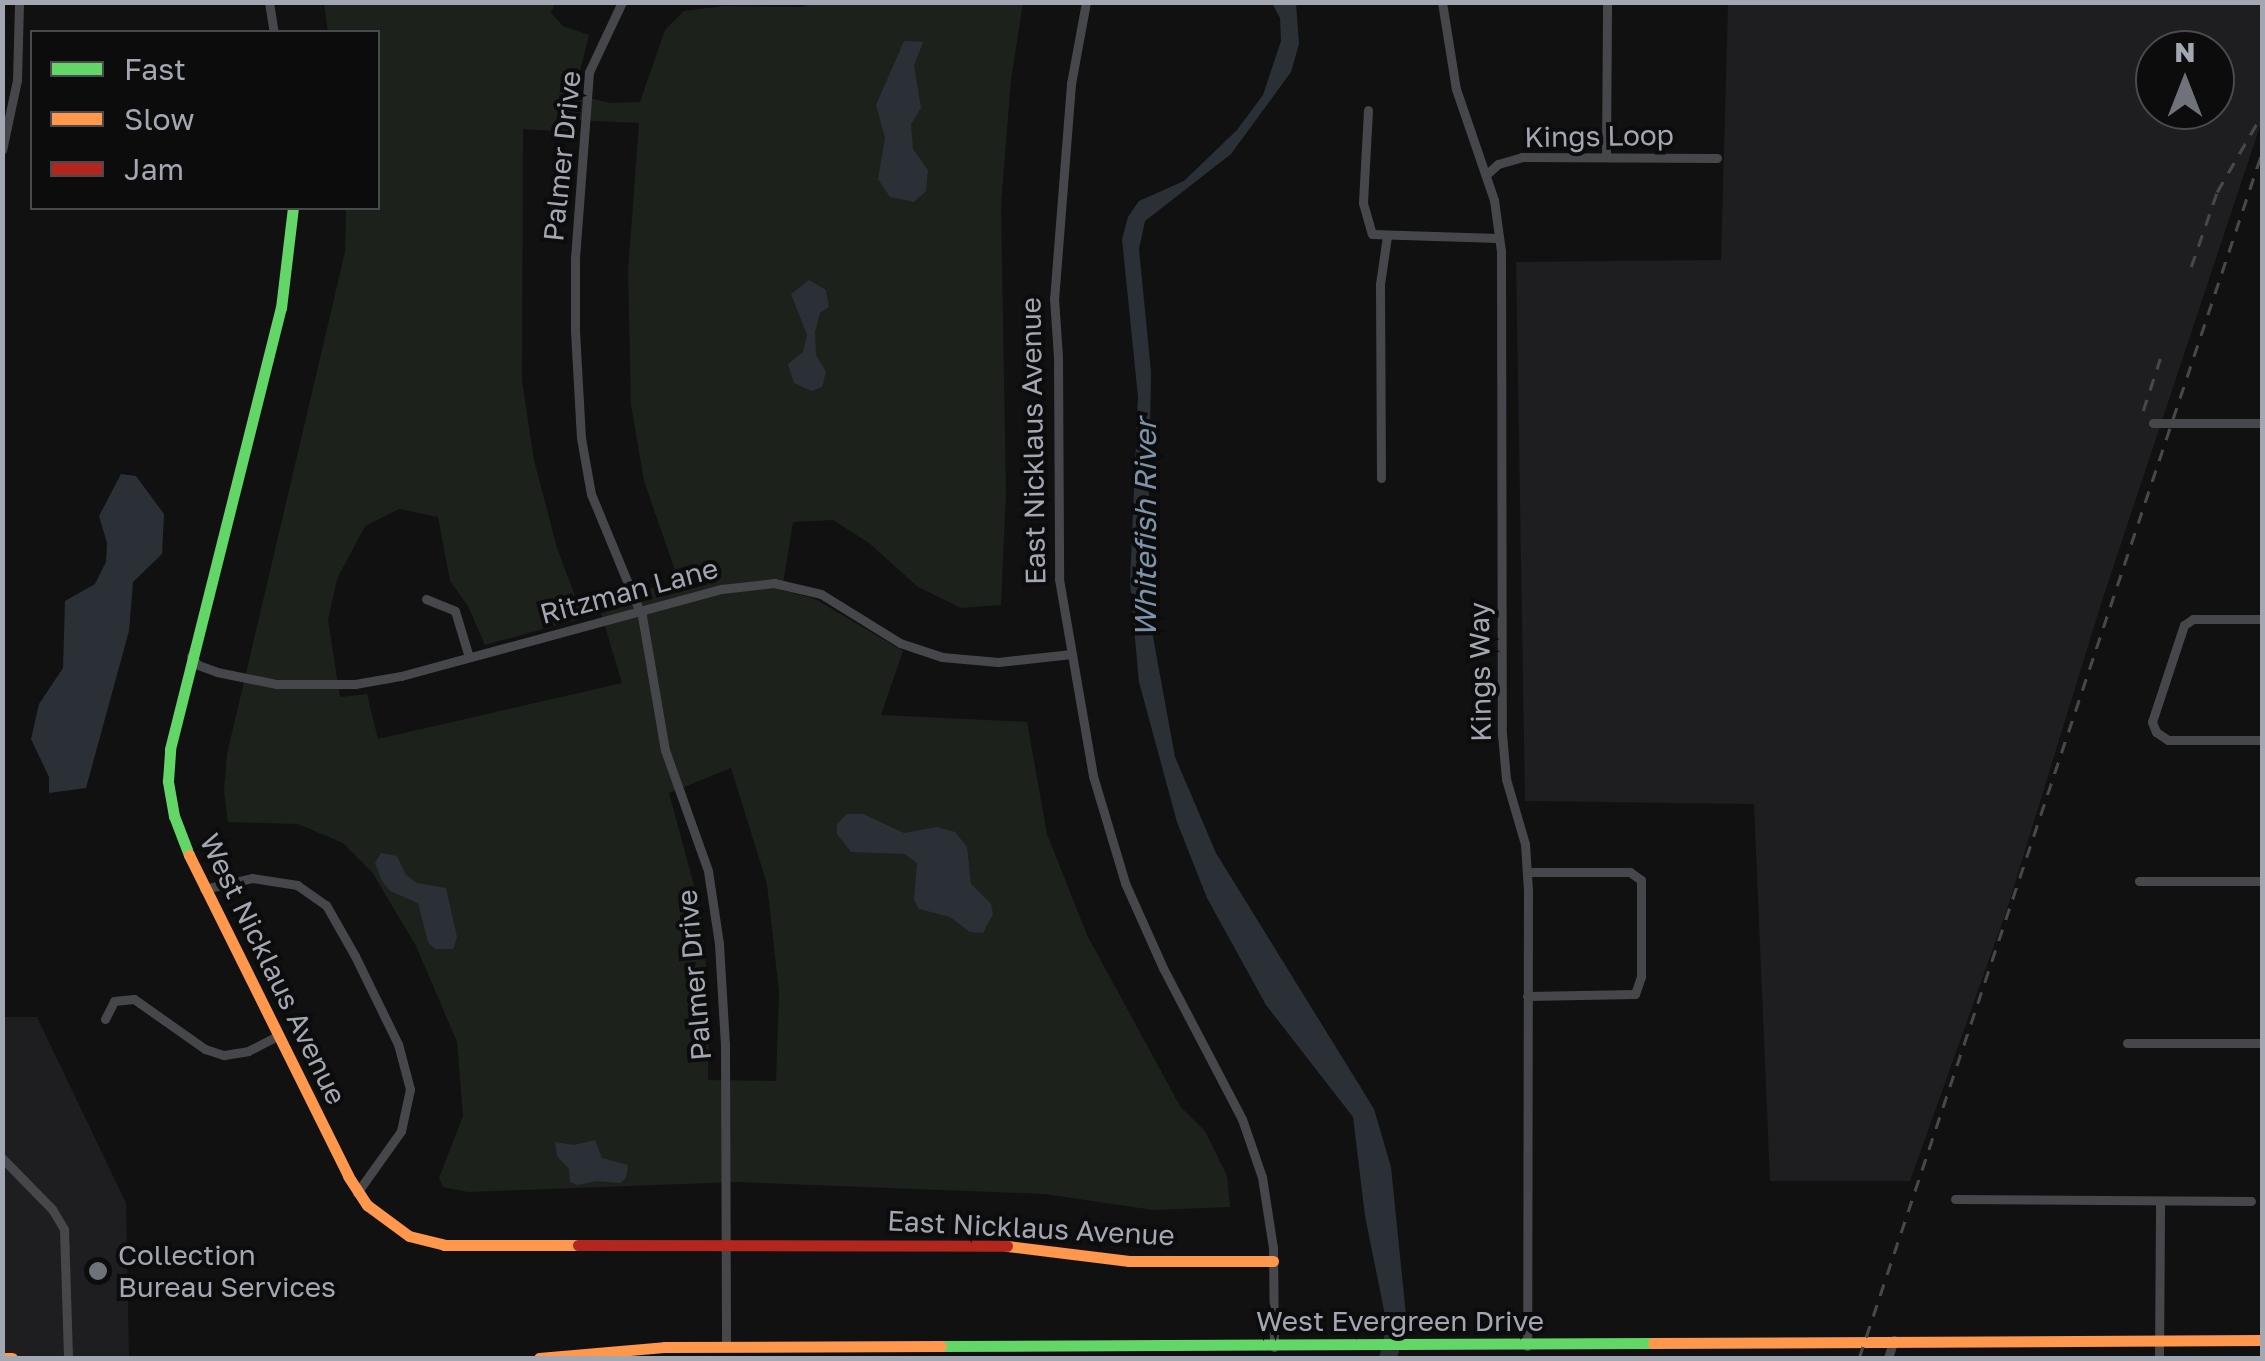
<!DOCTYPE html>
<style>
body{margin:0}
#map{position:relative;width:2265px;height:1361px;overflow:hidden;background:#111112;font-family:"Golos Text",sans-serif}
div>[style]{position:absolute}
.built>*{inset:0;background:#1e1e20}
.green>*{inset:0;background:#1c211c}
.water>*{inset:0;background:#2a3035}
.street>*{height:9px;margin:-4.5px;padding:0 4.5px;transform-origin:4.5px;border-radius:4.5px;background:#46474a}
.fast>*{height:11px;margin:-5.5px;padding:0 5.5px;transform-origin:5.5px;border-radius:5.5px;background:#63d668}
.slow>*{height:11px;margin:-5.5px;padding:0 5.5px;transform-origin:5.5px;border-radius:5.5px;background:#ff974d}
.jam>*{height:11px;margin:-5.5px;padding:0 5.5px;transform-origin:5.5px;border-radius:5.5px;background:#b3261e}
.rail>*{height:2.5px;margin-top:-1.25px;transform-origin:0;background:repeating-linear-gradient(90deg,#47484a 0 12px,transparent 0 22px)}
.dots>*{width:28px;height:28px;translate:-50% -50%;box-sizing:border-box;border:5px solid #0c0c0d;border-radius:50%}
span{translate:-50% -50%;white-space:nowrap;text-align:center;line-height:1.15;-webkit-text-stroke:8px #0c0c0d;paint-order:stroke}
.street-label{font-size:28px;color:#a3a7b1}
.poi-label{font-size:28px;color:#a3a7b1}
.left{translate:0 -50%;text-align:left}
.water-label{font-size:30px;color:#7d93aa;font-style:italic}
.frame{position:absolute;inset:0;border:5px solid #a3a7b1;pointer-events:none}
.legend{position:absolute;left:30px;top:30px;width:350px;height:180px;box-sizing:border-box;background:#0c0c0d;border:2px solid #484a4f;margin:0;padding:12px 18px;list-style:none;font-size:30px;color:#a3a7b1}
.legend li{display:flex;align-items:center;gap:20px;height:50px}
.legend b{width:50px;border:2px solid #484a4f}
.north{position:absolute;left:2135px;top:30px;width:100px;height:100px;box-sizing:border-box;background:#0c0c0d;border:2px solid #484a4f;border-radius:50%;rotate:0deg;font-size:28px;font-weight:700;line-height:40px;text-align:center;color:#a3a7b1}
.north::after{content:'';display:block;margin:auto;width:35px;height:45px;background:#707279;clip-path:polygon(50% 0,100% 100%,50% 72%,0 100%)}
</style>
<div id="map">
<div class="built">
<div style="clip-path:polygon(evenodd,1728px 3px,2262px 3px,2262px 120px,2101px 604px,2006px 912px,1910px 1181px,1770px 1181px,1754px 804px,1525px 801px,1516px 262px,1721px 260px,1728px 3px,2155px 50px,2215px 50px,2215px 110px,2155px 110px,2155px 50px)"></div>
<div style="clip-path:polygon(2px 1017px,37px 1017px,126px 1203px,129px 1357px,3px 1358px)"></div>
</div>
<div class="green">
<div style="clip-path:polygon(evenodd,817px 2px,1023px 3px,1011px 80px,1001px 205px,1006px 492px,1001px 605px,961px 608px,918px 587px,869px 543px,833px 520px,793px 522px,782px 590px,815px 599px,903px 651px,881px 715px,1027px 722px,1047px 834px,1087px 935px,1180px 1106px,1205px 1131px,1227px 1176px,1230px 1207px,1153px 1210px,1045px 1194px,736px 1182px,468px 1192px,443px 1187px,439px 1178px,463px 1116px,457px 1042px,416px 946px,372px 872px,343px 843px,298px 824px,228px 822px,224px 791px,227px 754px,345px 252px,346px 208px,378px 208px,378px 32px,328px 32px,324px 3px,555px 3px,551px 13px,563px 26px,589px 35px,574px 94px,610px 103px,640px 102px,665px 30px,684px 11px,724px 6px,802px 7px,817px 2px,573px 120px,639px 123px,628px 271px,631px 405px,644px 481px,679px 582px,578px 604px,557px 548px,534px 460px,522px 381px,523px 129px,572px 132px,573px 120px,817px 2px,399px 509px,438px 517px,450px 581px,468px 606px,485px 645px,601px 613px,622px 683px,378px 739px,367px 694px,340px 697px,328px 620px,337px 579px,365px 526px,399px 509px,817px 2px,731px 768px,767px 884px,779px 992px,776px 1081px,708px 1080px,709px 1000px,701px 911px,669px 793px,731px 768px)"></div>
</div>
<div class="water">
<div style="clip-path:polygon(1272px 3px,1296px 3px,1299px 44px,1291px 72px,1231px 154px,1145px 221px,1139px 249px,1151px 372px,1147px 604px,1175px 757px,1216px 853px,1374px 1109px,1391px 1167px,1407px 1325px,1397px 1358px,1379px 1358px,1387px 1325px,1365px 1216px,1353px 1117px,1266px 1005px,1207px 898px,1177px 822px,1139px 682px,1130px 583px,1138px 397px,1122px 239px,1128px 217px,1139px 201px,1184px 181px,1237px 130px,1263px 95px,1281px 41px,1280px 18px)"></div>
<div style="clip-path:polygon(904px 41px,923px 42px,914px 65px,921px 108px,911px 124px,913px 149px,928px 170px,926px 191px,914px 202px,890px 197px,878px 179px,885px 138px,876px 105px)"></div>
<div style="clip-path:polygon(809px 280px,826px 290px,829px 307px,820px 313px,815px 332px,816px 355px,826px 372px,822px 387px,812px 391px,794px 383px,788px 364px,803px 352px,807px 335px,791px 294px)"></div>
<div style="clip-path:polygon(121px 474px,136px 476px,164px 514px,162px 554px,133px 582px,129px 631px,86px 788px,49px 793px,49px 777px,31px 739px,39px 704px,63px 668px,65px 601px,95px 584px,106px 562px,107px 543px,99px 516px)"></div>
<div style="clip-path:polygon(847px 814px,863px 814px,904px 833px,937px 827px,955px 832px,967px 847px,971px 884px,991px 904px,993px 914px,983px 933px,970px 932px,950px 917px,919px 909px,914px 900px,917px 863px,905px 854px,851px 852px,837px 834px,837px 824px)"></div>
<div style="clip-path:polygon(381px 853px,397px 856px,406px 875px,417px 883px,446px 888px,457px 937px,453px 949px,435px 949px,428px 942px,418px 903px,390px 891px,382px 881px,375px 863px)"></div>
<div style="clip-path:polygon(595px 1140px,602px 1158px,628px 1165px,626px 1178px,620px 1183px,596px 1181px,578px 1185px,570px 1182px,569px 1169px,557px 1156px,555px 1142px,574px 1145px)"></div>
</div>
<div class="street">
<div style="left:269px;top:2px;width:30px;rotate:81deg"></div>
<div style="left:622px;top:2px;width:77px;rotate:115.2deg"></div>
<div style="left:589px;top:72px;width:187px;rotate:94.3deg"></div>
<div style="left:575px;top:258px;width:73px;rotate:90deg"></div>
<div style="left:575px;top:331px;width:107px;rotate:86.8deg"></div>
<div style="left:581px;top:438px;width:57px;rotate:79.9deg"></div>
<div style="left:591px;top:494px;width:126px;rotate:67.5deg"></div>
<div style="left:1086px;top:2px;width:83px;rotate:100.4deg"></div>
<div style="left:1071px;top:84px;width:215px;rotate:94.5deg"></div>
<div style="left:1054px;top:298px;width:59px;rotate:86.1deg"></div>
<div style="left:1058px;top:357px;width:222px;rotate:89.7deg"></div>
<div style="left:1059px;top:579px;width:200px;rotate:80.2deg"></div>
<div style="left:1093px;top:776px;width:112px;rotate:73.3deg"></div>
<div style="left:1125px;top:883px;width:93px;rotate:65.9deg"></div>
<div style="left:1163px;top:968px;width:170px;rotate:62.4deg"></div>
<div style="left:1242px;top:1119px;width:61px;rotate:71deg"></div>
<div style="left:1262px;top:1177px;width:72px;rotate:81.2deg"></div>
<div style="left:1273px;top:1248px;width:99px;rotate:89.4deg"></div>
<div style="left:1442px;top:2px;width:88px;rotate:80.9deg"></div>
<div style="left:1456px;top:89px;width:117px;rotate:71.1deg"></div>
<div style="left:1494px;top:200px;width:51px;rotate:82.2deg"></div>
<div style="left:1501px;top:251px;width:483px;rotate:89.9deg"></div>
<div style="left:1502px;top:734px;width:45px;rotate:84.9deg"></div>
<div style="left:1506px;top:779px;width:68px;rotate:73.7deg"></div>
<div style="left:1525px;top:844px;width:46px;rotate:86.3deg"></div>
<div style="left:1528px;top:890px;width:456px;rotate:90.1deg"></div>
<div style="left:1368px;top:110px;width:93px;rotate:93.1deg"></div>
<div style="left:1363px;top:203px;width:32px;rotate:74deg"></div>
<div style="left:1372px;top:234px;width:126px;rotate:1.8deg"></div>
<div style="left:2px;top:150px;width:72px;rotate:-77.9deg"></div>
<div style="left:17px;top:80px;width:78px;rotate:-88.5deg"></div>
<div style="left:1606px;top:155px;width:153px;rotate:-89.6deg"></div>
<div style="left:1486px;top:175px;width:16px;rotate:-43deg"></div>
<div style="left:1498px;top:164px;width:25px;rotate:-16deg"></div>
<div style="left:1522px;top:157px;width:195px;rotate:0.3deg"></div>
<div style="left:2153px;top:423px;width:109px"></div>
<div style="left:1381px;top:478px;width:194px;rotate:-90.3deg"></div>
<div style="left:1380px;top:284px;width:49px;rotate:-81.7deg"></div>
<div style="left:426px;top:599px;width:31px;rotate:22deg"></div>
<div style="left:455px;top:611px;width:48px;rotate:73.1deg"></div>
<div style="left:641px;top:610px;width:142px;rotate:80.3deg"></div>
<div style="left:665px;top:750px;width:128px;rotate:70.4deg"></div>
<div style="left:708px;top:871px;width:74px;rotate:81.4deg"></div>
<div style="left:719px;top:944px;width:100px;rotate:86.6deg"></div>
<div style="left:725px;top:1044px;width:303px;rotate:89.8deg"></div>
<div style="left:2262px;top:619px;width:69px;rotate:180deg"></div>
<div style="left:2193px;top:619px;width:11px;rotate:146deg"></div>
<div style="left:2184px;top:625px;width:102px;rotate:108.3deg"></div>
<div style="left:2152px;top:722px;width:11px;rotate:68deg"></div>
<div style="left:2156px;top:732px;width:14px;rotate:34deg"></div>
<div style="left:2168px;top:740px;width:94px"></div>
<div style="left:191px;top:656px;width:11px;rotate:52deg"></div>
<div style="left:198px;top:665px;width:20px;rotate:20deg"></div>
<div style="left:217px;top:672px;width:60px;rotate:11.5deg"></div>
<div style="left:276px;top:684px;width:79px"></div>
<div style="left:355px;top:684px;width:47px;rotate:-9.9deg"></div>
<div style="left:401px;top:676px;width:333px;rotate:-15.2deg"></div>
<div style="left:722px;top:589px;width:52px;rotate:-6.6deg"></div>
<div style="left:774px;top:583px;width:48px;rotate:13.2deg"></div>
<div style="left:821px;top:594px;width:93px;rotate:31.8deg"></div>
<div style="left:900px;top:643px;width:44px;rotate:18.4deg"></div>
<div style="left:942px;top:657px;width:56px;rotate:5.1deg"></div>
<div style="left:998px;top:662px;width:74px;rotate:-6.2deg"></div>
<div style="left:2139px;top:881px;width:123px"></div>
<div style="left:204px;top:889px;width:49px;rotate:-12.9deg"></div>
<div style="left:252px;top:878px;width:46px;rotate:8.8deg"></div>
<div style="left:297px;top:885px;width:35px;rotate:35deg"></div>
<div style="left:326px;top:905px;width:59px;rotate:60.4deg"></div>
<div style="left:355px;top:956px;width:98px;rotate:64deg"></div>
<div style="left:398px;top:1044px;width:47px;rotate:75.1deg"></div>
<div style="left:410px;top:1089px;width:43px;rotate:102.1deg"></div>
<div style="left:401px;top:1131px;width:76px;rotate:125.4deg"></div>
<div style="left:1527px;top:996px;width:108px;rotate:-1.1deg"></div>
<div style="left:1635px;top:994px;width:18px;rotate:-71deg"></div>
<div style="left:1641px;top:977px;width:97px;rotate:-90deg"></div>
<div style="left:1641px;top:880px;width:14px;rotate:-144deg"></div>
<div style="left:1630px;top:872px;width:103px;rotate:180deg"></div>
<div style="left:105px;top:1019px;width:20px;rotate:-63deg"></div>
<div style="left:114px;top:1001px;width:20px;rotate:-6deg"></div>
<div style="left:134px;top:999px;width:87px;rotate:35.2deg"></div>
<div style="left:205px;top:1049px;width:20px;rotate:18deg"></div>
<div style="left:224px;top:1055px;width:24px;rotate:-9deg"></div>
<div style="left:248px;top:1051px;width:34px;rotate:-27deg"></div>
<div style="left:2127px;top:1043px;width:135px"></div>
<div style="left:2px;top:1158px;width:71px;rotate:45.6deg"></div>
<div style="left:52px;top:1209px;width:23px;rotate:59deg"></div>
<div style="left:64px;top:1229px;width:129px;rotate:88.2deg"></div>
<div style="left:1955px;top:1199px;width:296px;rotate:0.4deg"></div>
<div style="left:1888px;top:1358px;width:19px;rotate:-72deg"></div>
<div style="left:2159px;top:1358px;width:157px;rotate:-89.6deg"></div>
</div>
<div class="fast">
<div style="left:189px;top:855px;width:42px;rotate:-111deg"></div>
<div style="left:174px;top:816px;width:36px;rotate:-100deg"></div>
<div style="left:168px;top:781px;width:32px;rotate:-86deg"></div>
<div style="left:170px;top:749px;width:455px;rotate:-75.9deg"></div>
<div style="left:281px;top:308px;width:101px;rotate:-83.2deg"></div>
<div style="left:941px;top:1346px;width:712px;rotate:-0.24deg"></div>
</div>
<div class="slow">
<div style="left:189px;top:855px;width:358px;rotate:63.6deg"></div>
<div style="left:348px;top:1176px;width:35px;rotate:57deg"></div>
<div style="left:367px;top:1205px;width:52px;rotate:36.4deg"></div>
<div style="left:409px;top:1236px;width:36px;rotate:14deg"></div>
<div style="left:444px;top:1245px;width:134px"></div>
<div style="left:1007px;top:1246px;width:123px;rotate:7deg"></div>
<div style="left:1129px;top:1261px;width:144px"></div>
<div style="left:1653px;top:1343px;width:609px;rotate:-0.28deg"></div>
<div style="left:2px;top:1358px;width:10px"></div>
<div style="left:539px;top:1358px;width:125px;rotate:-5deg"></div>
<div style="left:664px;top:1347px;width:277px;rotate:-0.2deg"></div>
</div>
<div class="jam">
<div style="left:578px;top:1245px;width:429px;rotate:0.1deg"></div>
</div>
<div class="rail">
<div style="left:2191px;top:267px;width:79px;rotate:-70.9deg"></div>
<div style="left:2217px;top:192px;width:88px;rotate:-59.9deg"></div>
<div style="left:2143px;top:411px;width:55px;rotate:-71.9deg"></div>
<div style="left:1859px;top:1358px;width:1272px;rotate:-71.52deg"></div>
</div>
<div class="dots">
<div style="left:98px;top:1271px;background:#707279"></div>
</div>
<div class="street-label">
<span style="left:1599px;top:136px;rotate:-1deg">Kings Loop</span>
<span style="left:562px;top:156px;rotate:-84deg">Palmer Drive</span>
<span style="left:1033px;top:441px;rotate:-91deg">East Nicklaus Avenue</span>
<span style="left:629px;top:591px;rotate:-15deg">Ritzman Lane</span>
<span style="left:1480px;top:672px;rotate:-91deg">Kings Way</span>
<span style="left:273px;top:969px;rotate:64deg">West Nicklaus Avenue</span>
<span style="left:694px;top:975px;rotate:-95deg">Palmer Drive</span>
<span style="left:1031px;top:1228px;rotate:3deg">East Nicklaus Avenue</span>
<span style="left:1400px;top:1321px">West Evergreen Drive</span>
</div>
<div class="poi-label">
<span class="left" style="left:118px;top:1271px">Collection<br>Bureau Services</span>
</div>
<div class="water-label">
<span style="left:1145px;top:528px;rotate:-90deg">Whitefish River</span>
</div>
<div class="frame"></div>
<ul class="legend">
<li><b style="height:12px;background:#63d668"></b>Fast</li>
<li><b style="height:12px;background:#ff974d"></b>Slow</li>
<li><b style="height:12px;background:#b3261e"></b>Jam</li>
</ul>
<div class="north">N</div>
</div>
